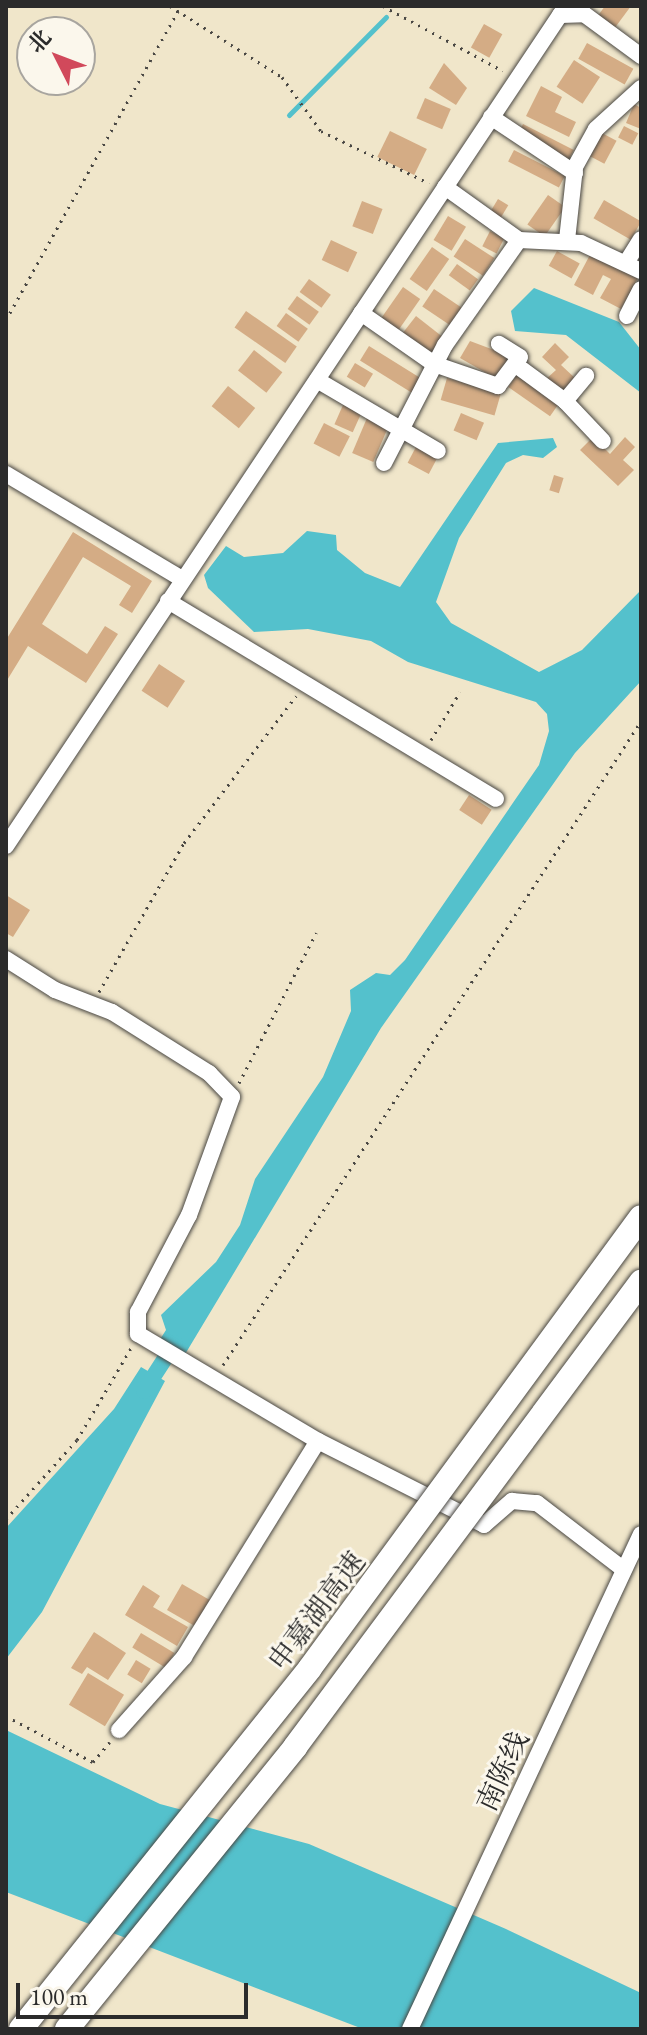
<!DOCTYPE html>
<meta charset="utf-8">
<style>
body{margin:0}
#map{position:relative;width:647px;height:2035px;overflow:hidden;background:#f0e6ca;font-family:"EB Garamond","Noto Serif SC",serif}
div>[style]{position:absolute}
.water>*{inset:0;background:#54c1cc}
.stream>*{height:5px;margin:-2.5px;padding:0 2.5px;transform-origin:2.5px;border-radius:2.5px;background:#54c1cc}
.canal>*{height:16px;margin:-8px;padding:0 8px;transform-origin:8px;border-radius:8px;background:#54c1cc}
.building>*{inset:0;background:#d4ac85;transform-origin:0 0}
.path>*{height:3px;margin-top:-1.5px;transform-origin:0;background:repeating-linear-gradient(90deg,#494743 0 2px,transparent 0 8px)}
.roads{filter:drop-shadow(0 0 2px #494743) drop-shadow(0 0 2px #494743)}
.minor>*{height:16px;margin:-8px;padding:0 8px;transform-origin:8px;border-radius:8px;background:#fff}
.bridges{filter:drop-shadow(0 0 2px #494743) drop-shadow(0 0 2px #494743)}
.highway-bridge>*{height:24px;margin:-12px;padding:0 12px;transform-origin:12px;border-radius:12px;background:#fff}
span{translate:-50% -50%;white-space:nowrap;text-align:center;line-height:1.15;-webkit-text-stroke:6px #fbf7ec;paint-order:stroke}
.street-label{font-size:28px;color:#2b2b2b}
.frame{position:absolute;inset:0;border:8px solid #2b2b2b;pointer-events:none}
.north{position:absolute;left:16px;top:16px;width:80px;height:80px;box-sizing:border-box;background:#fbf7ec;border:2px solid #a8a59f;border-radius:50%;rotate:312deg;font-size:22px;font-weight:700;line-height:32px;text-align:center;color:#2b2b2b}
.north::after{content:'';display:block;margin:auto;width:28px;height:36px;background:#d1495b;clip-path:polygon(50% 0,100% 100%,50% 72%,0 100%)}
.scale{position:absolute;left:16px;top:1983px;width:232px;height:36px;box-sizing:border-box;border:4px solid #2b2b2b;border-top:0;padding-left:10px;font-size:24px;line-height:28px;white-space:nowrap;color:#2b2b2b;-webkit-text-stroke:6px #fbf7ec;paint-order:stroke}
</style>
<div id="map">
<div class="water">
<div style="clip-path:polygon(534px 288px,619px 322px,641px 350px,641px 393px,566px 335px,515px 331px,511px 311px)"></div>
<div style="clip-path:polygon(553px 438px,557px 447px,543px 458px,523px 455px,506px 463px,459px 538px,436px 602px,451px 623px,539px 672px,582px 650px,641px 590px,641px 681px,575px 753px,381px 1028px,184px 1356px,159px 1341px,166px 1330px,161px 1315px,216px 1262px,240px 1225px,255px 1179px,323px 1077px,351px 1011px,350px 990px,376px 973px,390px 975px,405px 960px,539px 765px,549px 731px,547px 714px,536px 702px,408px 662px,371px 641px,308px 629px,254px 632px,208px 588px,204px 575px,226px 546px,244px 557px,283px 553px,307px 531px,336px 535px,337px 550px,365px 573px,400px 587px,498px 443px)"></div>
<div style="clip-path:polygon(141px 1367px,165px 1381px,42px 1612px,6px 1659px,6px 1528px,114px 1409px)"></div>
<div style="clip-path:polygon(6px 1730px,160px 1804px,309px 1844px,506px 1929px,641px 1993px,641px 2029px,363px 2029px,6px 1892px)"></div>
</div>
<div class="stream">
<div style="left:289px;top:115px;width:138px;rotate:-45.3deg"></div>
</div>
<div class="canal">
<div style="left:144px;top:1391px;width:57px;rotate:-57.1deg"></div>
</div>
<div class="building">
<div style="clip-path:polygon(605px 6px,631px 6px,614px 29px,597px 17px)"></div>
<div style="left:484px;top:24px;width:21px;height:27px;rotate:29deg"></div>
<div style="left:587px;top:43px;width:53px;height:18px;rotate:29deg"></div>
<div style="left:574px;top:60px;width:31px;height:32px;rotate:33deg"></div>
<div style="clip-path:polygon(444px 63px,467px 88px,456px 105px,429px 88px)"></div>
<div style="clip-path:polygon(541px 86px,562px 97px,555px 112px,576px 122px,569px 137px,526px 116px)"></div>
<div style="left:425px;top:98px;width:28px;height:22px;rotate:23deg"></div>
<div style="clip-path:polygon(634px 104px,641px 108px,641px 129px,626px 123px)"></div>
<div style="left:523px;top:124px;width:57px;height:13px;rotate:27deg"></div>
<div style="left:624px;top:126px;width:16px;height:13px;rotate:27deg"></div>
<div style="left:390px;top:131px;width:41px;height:29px;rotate:26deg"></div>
<div style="left:598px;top:131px;width:21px;height:26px;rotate:28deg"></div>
<div style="left:514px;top:150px;width:57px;height:13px;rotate:27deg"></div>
<div style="left:548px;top:195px;width:21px;height:36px;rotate:35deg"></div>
<div style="left:498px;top:199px;width:12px;height:17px;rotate:31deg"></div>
<div style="left:604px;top:200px;width:43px;height:21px;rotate:30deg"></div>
<div style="left:362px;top:201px;width:22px;height:27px;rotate:21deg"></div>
<div style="left:448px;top:216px;width:21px;height:28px;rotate:31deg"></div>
<div style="left:490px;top:231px;width:16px;height:17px;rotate:27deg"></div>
<div style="left:465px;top:239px;width:35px;height:21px;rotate:33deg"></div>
<div style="left:331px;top:240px;width:29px;height:22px;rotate:25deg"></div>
<div style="left:432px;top:247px;width:21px;height:39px;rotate:35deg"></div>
<div style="left:557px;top:251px;width:26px;height:17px;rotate:29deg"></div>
<div style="clip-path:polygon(592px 251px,639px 276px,621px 309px,600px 298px,611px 279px,603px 275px,593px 295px,574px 285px)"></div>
<div style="left:457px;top:264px;width:26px;height:14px;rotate:36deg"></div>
<div style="left:309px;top:279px;width:27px;height:16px;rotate:36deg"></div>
<div style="left:403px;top:287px;width:21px;height:39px;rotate:35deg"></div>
<div style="left:434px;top:289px;width:34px;height:21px;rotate:34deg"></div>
<div style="left:297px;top:296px;width:27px;height:16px;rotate:36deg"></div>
<div style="left:246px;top:311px;width:62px;height:20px;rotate:35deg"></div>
<div style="left:286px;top:313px;width:27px;height:16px;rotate:36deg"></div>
<div style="left:416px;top:316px;width:36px;height:25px;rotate:38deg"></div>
<div style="clip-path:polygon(470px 341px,513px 357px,500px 381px,460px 358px)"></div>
<div style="clip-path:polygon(555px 343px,569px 357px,561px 365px,576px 379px,561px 395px,545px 380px,556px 370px,542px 357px)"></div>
<div style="left:369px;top:346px;width:62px;height:17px;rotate:32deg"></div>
<div style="left:254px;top:350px;width:36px;height:26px;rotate:38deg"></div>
<div style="left:355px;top:363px;width:21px;height:16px;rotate:31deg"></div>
<div style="left:518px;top:373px;width:51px;height:17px;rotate:35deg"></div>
<div style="left:447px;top:378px;width:56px;height:23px;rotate:16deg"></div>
<div style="left:228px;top:386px;width:35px;height:26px;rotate:39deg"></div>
<div style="left:343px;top:405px;width:20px;height:21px;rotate:24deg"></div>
<div style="left:461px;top:413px;width:25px;height:19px;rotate:23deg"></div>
<div style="left:367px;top:418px;width:23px;height:38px;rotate:23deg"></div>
<div style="left:324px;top:423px;width:29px;height:23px;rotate:27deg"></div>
<div style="clip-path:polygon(593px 437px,610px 454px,625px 437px,635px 447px,623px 460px,634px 470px,618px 486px,580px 450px)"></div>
<div style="left:417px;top:445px;width:24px;height:20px;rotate:28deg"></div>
<div style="left:554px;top:475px;width:10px;height:16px;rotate:17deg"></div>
<div style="clip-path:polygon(73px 532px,152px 581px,132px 613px,119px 605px,131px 586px,83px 557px,42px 624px,87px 654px,105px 626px,118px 634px,86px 683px,28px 646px,6px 682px,6px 640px)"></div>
<div style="left:159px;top:664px;width:31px;height:32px;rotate:33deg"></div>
<div style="left:469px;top:795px;width:27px;height:18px;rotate:33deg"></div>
<div style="clip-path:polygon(6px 895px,30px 910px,13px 937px,6px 933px)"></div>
<div style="left:182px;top:1584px;width:32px;height:30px;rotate:30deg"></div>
<div style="clip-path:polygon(143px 1585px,160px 1596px,153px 1607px,188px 1627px,177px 1646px,125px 1615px)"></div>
<div style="clip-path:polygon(94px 1632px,126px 1653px,108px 1680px,87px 1667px,82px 1674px,71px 1668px)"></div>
<div style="left:141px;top:1633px;width:39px;height:17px;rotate:31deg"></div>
<div style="left:136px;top:1660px;width:17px;height:17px;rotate:31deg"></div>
<div style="left:88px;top:1673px;width:42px;height:37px;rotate:31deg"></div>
</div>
<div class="path">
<div style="left:170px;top:6px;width:133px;rotate:32.4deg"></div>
<div style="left:282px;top:77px;width:67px;rotate:54.2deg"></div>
<div style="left:321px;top:131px;width:120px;rotate:25.7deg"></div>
<div style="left:383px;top:6px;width:136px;rotate:28.4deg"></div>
<div style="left:6px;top:320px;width:359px;rotate:-60.9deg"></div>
<div style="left:431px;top:740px;width:56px;rotate:-58.9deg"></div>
<div style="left:99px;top:992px;width:172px;rotate:-60.3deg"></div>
<div style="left:184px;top:843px;width:185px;rotate:-52.7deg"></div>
<div style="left:239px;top:1083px;width:169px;rotate:-62.8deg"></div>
<div style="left:223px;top:1365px;width:768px;rotate:-57.01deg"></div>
<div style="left:6px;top:1519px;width:106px;rotate:-48.1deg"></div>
<div style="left:77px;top:1440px;width:107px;rotate:-59.6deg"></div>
<div style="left:6px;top:1716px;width:98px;rotate:27.9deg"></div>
<div style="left:93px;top:1762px;width:26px;rotate:-50deg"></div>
</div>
<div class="roads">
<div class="minor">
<div style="left:560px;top:15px;width:24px;rotate:-2deg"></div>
<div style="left:584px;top:14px;width:71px;rotate:36.4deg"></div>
<div style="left:491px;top:117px;width:101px;rotate:33.7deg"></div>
<div style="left:445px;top:187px;width:91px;rotate:35.6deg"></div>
<div style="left:519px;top:240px;width:62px;rotate:2.8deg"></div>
<div style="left:581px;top:243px;width:66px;rotate:25deg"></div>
<div style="left:567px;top:240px;width:73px;rotate:-83.7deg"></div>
<div style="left:575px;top:167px;width:43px;rotate:-61.1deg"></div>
<div style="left:596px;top:129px;width:61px;rotate:-42.3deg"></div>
<div style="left:626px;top:263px;width:28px;rotate:-58deg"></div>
<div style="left:361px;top:313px;width:89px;rotate:34.9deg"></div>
<div style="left:434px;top:364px;width:68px;rotate:19deg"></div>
<div style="left:498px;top:386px;width:36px;rotate:-53deg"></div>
<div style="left:520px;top:357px;width:25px;rotate:-148deg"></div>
<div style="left:627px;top:316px;width:30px;rotate:-63deg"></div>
<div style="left:516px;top:365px;width:61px;rotate:36.3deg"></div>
<div style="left:565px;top:401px;width:33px;rotate:-50deg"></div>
<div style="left:317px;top:380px;width:140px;rotate:30.4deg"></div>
<div style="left:565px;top:401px;width:55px;rotate:46.5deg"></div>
<div style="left:384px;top:463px;width:133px;rotate:-62.7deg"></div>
<div style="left:445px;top:345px;width:128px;rotate:-54.8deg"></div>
<div style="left:6px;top:474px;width:205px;rotate:30.8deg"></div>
<div style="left:168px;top:601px;width:383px;rotate:31.1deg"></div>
<div style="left:6px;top:846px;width:1010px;rotate:-56.31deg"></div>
<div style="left:6px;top:959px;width:58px;rotate:32.3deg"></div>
<div style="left:55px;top:990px;width:61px;rotate:21.1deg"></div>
<div style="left:112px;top:1012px;width:115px;rotate:32.2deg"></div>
<div style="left:209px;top:1073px;width:33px;rotate:46deg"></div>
<div style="left:232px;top:1097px;width:126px;rotate:110deg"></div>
<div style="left:189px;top:1215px;width:110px;rotate:117.7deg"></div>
<div style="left:138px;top:1312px;width:22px;rotate:90deg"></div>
<div style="left:138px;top:1334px;width:209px;rotate:30.7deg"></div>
<div style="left:318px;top:1441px;width:186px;rotate:26.8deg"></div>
<div style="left:484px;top:1525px;width:37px;rotate:-41deg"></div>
<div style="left:512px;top:1501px;width:25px;rotate:5deg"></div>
<div style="left:537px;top:1503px;width:108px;rotate:37.5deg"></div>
<div style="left:119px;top:1730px;width:98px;rotate:-48.3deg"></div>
<div style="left:184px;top:1657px;width:254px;rotate:-58.2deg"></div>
<div style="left:410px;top:2029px;width:546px;rotate:-64.98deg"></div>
</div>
</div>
<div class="bridges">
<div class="highway-bridge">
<div style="left:21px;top:2029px;width:462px;rotate:-51.3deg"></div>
<div style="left:310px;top:1668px;width:559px;rotate:-53.72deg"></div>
<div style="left:67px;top:2029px;width:363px;rotate:-51deg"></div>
<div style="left:295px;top:1747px;width:580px;rotate:-53.35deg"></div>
</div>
</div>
<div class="street-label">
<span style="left:316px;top:1611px;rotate:-53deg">申嘉湖高速</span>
<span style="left:502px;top:1771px;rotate:-65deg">南陈线</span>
</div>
<div class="frame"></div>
<div class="north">北</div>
<div class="scale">100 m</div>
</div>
